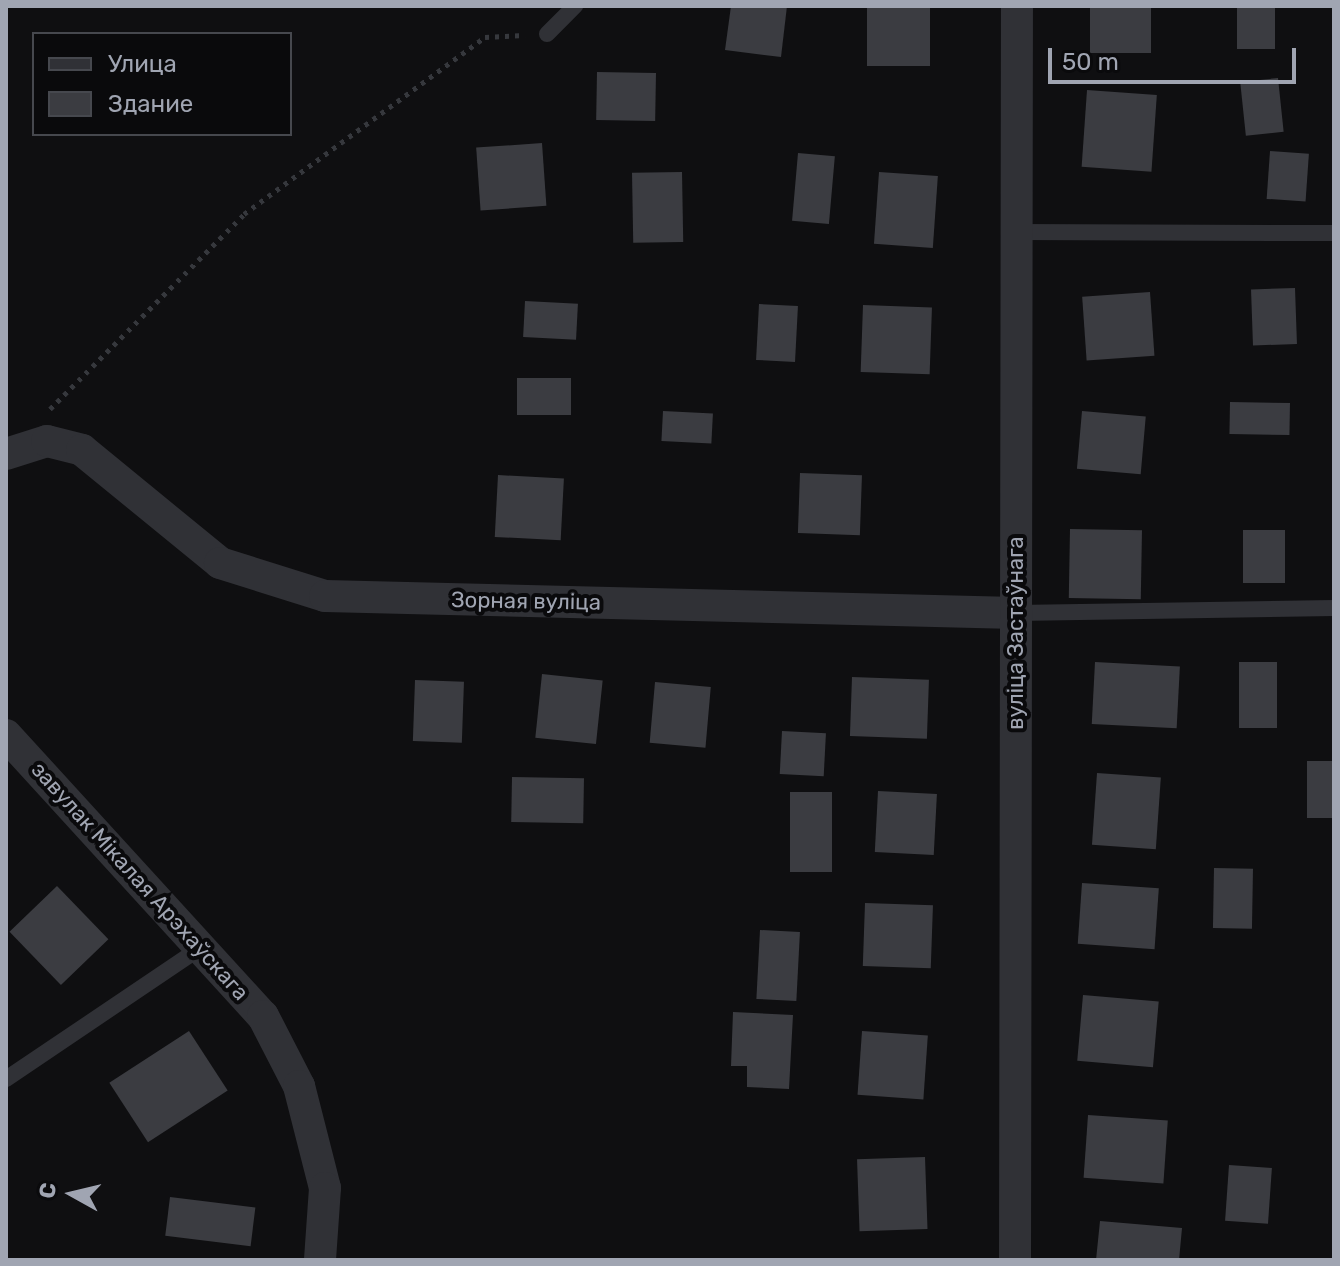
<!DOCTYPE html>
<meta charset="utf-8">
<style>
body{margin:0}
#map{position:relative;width:1340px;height:1266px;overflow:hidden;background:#0f0f11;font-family:Rubik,sans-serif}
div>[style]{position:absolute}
.building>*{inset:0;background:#3b3c41;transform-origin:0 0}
.path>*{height:5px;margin-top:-2.5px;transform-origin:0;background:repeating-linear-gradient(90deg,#36383d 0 4px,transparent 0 10px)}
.lane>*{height:16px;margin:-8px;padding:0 8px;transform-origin:8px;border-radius:8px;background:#303136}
.street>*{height:32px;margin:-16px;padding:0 16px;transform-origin:16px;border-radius:16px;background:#303136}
span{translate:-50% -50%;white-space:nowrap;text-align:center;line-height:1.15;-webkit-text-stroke:8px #0a0a0c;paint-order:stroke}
.street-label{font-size:22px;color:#a0a5b2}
.frame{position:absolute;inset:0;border:8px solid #a0a5b2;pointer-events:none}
.legend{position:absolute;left:32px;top:32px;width:260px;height:104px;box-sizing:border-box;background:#0a0a0c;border:2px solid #46484e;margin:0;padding:10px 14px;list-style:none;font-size:24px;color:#a0a5b2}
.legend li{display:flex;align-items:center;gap:16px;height:40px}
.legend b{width:40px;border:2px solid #46484e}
.north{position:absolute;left:32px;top:1154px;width:80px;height:80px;-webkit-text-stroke:6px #0a0a0c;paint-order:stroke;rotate:278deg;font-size:22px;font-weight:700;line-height:32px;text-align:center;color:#a0a5b2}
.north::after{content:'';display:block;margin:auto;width:28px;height:36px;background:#a0a5b2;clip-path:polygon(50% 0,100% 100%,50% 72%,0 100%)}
.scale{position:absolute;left:1048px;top:48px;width:248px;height:36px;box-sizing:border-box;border:4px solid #a0a5b2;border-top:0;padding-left:10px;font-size:24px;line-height:28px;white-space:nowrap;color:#a0a5b2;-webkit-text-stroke:6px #0a0a0c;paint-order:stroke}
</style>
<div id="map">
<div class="building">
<div style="clip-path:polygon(731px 6px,787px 6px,781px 57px,725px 50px)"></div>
<div style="left:867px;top:6px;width:63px;height:60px"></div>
<div style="left:1090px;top:6px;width:61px;height:47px"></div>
<div style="left:1237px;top:6px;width:38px;height:43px"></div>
<div style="left:597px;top:72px;width:59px;height:48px;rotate:1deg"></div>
<div style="left:1278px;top:78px;width:54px;height:38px;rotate:84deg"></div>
<div style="left:1087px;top:90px;width:70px;height:77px;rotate:4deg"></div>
<div style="left:542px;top:143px;width:63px;height:66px;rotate:86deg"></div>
<div style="left:1270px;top:151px;width:39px;height:48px;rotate:4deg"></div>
<div style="left:798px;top:153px;width:37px;height:68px;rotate:5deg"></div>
<div style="left:682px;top:172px;width:70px;height:50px;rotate:89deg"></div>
<div style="left:879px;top:172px;width:59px;height:72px;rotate:4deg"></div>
<div style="left:1295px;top:288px;width:56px;height:44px;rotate:88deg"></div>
<div style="left:1150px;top:292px;width:64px;height:68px;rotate:86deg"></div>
<div style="left:525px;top:301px;width:53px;height:36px;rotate:3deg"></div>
<div style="left:759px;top:304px;width:39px;height:56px;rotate:3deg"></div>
<div style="left:863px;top:305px;width:69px;height:67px;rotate:2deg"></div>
<div style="left:517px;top:378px;width:54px;height:37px"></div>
<div style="left:1230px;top:402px;width:60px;height:32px;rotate:1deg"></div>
<div style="left:663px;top:411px;width:50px;height:30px;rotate:3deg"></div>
<div style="left:1082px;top:411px;width:64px;height:58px;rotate:5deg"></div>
<div style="left:800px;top:473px;width:62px;height:60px;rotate:2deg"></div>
<div style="left:498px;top:475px;width:66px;height:62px;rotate:3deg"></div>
<div style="left:1070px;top:529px;width:72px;height:69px;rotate:1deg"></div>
<div style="left:1285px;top:530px;width:53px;height:42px;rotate:90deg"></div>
<div style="left:1095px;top:662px;width:85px;height:62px;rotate:3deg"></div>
<div style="left:1277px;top:662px;width:66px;height:38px;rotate:90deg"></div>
<div style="left:542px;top:674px;width:61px;height:64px;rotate:6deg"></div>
<div style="left:852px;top:677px;width:77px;height:59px;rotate:2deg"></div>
<div style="left:415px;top:680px;width:49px;height:61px;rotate:2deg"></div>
<div style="left:655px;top:682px;width:56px;height:61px;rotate:5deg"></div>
<div style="left:782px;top:731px;width:44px;height:43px;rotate:3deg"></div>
<div style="left:1307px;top:761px;width:27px;height:57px"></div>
<div style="left:1097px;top:773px;width:64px;height:72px;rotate:4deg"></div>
<div style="left:512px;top:777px;width:72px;height:45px;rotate:1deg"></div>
<div style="left:878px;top:791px;width:59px;height:61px;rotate:3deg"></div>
<div style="left:790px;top:792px;width:42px;height:80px"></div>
<div style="left:1214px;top:868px;width:39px;height:60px;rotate:1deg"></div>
<div style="left:1082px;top:883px;width:77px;height:61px;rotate:4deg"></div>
<div style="left:57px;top:886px;width:74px;height:66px;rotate:46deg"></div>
<div style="left:865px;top:903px;width:68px;height:63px;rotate:2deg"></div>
<div style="left:760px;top:930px;width:40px;height:69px;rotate:3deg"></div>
<div style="left:1083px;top:995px;width:76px;height:66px;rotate:5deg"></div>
<div style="clip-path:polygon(733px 1012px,793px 1015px,789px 1089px,747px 1087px,747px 1066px,731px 1066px)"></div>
<div style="left:189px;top:1031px;width:71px;height:95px;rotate:57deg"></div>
<div style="left:862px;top:1031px;width:66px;height:64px;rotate:4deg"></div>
<div style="left:1088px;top:1115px;width:80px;height:63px;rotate:4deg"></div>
<div style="left:925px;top:1157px;width:72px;height:68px;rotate:88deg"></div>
<div style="left:1229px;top:1165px;width:43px;height:56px;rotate:4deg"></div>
<div style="left:170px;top:1197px;width:86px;height:39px;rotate:7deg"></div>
<div style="clip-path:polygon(1100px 1221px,1182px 1228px,1179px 1260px,1096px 1260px)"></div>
</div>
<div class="path">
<div style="left:50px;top:409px;width:275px;rotate:-45.1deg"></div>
<div style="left:244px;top:214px;width:299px;rotate:-36.3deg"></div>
<div style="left:485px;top:37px;width:40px;rotate:-2.9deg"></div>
</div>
<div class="lane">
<div style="left:547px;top:34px;width:40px;rotate:-45deg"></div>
<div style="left:1017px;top:232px;width:317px;rotate:0.2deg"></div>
<div style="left:1016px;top:613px;width:318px;rotate:-0.9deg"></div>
<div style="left:6px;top:1079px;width:238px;rotate:-34deg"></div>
</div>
<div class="street">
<div style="left:6px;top:454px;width:43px;rotate:-17.6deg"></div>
<div style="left:47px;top:441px;width:36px;rotate:14deg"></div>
<div style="left:82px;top:450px;width:178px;rotate:39.3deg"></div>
<div style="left:220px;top:563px;width:110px;rotate:17.4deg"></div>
<div style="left:325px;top:596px;width:691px;rotate:1.41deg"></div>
<div style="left:6px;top:735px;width:381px;rotate:47.6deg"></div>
<div style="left:263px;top:1016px;width:79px;rotate:62.8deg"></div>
<div style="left:299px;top:1086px;width:105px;rotate:75.7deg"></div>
<div style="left:325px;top:1188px;width:72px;rotate:94deg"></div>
<div style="left:1015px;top:1260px;width:1254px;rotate:-89.91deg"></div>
</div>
<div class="street-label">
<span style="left:526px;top:601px;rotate:1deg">Зорная вуліца</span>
<span style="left:1016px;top:633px;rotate:-90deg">вуліца Застаўнага</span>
<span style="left:140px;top:881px;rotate:48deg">завулак Мікалая Арэхаўскага</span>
</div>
<div class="frame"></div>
<ul class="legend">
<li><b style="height:10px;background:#303136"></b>Улица</li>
<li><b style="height:22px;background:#3b3c41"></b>Здание</li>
</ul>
<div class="north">С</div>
<div class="scale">50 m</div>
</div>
